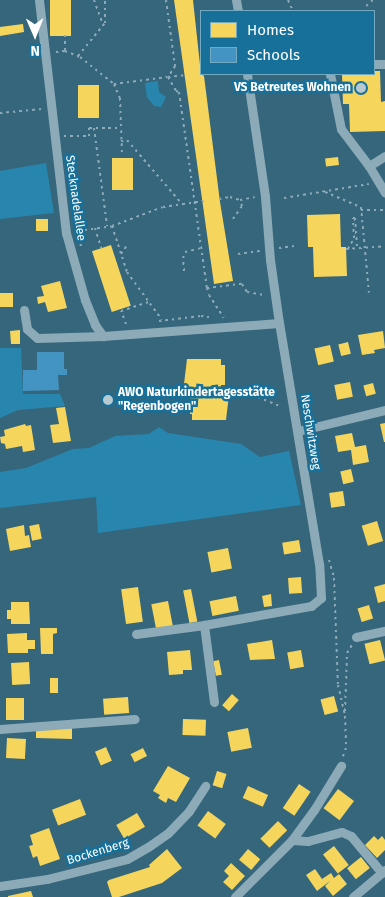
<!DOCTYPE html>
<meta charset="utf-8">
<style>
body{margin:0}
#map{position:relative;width:385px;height:897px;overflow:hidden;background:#35667c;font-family:"Fira Sans",sans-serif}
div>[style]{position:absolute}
.green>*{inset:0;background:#2886ae}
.homes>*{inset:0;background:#f6d55c;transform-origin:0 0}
.schools>*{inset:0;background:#4393c3}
.path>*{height:2px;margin-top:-1px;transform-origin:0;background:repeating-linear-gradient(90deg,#8caab7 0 2.5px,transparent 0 6.5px)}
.minor>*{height:9px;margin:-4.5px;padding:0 4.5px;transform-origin:4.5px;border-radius:4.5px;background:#8caab7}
.dots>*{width:14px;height:14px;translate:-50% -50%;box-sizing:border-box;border:2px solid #17709a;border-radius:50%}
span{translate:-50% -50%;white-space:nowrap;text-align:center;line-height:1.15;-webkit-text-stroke:5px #17709a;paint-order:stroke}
.poi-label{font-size:12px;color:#fff;font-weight:700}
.right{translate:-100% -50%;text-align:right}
.left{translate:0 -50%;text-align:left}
.street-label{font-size:12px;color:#fff}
.legend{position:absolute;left:200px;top:10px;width:175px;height:65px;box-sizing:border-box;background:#17709a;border:1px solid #74a9c2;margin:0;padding:6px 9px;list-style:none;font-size:15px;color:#fff}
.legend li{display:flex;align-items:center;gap:10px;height:25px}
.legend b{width:25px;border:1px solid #74a9c2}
.north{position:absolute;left:10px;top:10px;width:50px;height:50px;-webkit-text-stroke:4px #17709a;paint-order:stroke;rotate:179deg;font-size:14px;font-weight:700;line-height:20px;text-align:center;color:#fff}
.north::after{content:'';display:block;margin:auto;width:18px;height:22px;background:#fff;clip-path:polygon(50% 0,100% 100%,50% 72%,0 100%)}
</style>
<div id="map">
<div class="green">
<div style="clip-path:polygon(158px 81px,159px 92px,166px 97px,161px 107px,154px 106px,147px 97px,145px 83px)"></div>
<div style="clip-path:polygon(46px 163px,54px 213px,0 219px,0 171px)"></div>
<div style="clip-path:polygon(0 348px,21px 348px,23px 394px,60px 394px,65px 406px,18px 410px,0 418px)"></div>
<div style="clip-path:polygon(159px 427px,168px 433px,241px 444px,260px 457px,289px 451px,301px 505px,98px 533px,96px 497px,0 508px,0 472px,26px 468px,73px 449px,89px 448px,115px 436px,149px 434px)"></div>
</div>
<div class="homes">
<div style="left:50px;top:0;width:21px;height:36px"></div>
<div style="clip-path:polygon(174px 0,193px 0,201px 74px,204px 76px,220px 202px,233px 281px,214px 284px)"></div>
<div style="clip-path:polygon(23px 24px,24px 32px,0 36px,0 27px)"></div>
<div style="clip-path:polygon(374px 71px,380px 71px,381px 102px,385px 101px,385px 131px,350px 132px,349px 104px,343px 104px,342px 74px,374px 74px)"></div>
<div style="left:78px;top:85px;width:21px;height:33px"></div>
<div style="left:338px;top:157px;width:8px;height:13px;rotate:83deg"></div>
<div style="left:112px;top:158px;width:21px;height:32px"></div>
<div style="clip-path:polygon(340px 214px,341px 247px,346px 247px,347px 276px,314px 277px,313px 247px,308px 247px,307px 215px)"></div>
<div style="left:36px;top:219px;width:12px;height:12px"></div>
<div style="left:111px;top:245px;width:64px;height:20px;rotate:72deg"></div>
<div style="clip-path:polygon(60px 281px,67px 308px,48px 312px,45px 302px,38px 304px,37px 297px,44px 296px,41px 286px)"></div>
<div style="left:0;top:293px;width:13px;height:14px"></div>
<div style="clip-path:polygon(20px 330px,20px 344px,11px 344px,10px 331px)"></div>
<div style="clip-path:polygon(383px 331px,385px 348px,374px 350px,375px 353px,362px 355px,358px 335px)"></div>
<div style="left:348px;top:342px;width:12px;height:10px;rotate:76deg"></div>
<div style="left:330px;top:345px;width:17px;height:16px;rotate:77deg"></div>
<div style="clip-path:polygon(187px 359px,221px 359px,221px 365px,225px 365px,225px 385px,221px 385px,221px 389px,226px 389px,226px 395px,229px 395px,226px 420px,192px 420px,192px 414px,190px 414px,190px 395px,192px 395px,192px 389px,187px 389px,187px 384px,184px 384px)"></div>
<div style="left:350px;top:382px;width:15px;height:16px;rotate:79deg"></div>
<div style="left:373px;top:383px;width:11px;height:10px;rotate:75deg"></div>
<div style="clip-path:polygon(65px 407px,71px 441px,53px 443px,50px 425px,59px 424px,56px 408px)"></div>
<div style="clip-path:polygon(385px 423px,385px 442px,384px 442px,380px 424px)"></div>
<div style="clip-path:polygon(25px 424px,26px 426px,31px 425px,35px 450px,23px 452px,22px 446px,6px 449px,5px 444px,1px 443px,0 437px,5px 436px,4px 430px)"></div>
<div style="clip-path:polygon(352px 433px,355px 447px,366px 445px,369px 462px,353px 465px,351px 450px,338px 452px,335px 436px)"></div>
<div style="left:351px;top:469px;width:13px;height:11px;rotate:77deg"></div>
<div style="left:343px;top:491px;width:15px;height:14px;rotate:82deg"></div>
<div style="left:377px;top:521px;width:21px;height:16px;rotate:73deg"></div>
<div style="left:39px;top:524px;width:15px;height:10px;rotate:79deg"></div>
<div style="clip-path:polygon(24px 525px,25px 536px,29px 535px,31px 547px,10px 551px,6px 529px)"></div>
<div style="left:299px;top:540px;width:12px;height:17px;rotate:81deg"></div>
<div style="left:228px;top:548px;width:21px;height:21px;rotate:79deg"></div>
<div style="left:301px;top:577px;width:16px;height:13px;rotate:86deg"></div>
<div style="clip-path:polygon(385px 584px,385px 601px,378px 603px,374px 587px)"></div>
<div style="left:138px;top:587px;width:35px;height:17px;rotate:82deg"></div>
<div style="left:191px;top:589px;width:33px;height:8px;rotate:79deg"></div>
<div style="clip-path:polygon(271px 594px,272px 606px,264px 607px,262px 596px)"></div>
<div style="left:236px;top:596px;width:15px;height:27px;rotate:79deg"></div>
<div style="left:168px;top:601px;width:25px;height:17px;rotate:79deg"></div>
<div style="clip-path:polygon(11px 602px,29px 602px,30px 624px,11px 624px,11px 619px,7px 619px,7px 610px,11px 610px)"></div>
<div style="left:369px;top:605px;width:14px;height:12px;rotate:73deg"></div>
<div style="clip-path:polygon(40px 628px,57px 628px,57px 633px,53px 634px,53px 654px,41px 654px)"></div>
<div style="clip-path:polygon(27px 633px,27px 640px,35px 640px,35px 649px,28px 649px,28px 653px,8px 653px,7px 634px)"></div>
<div style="clip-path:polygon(272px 640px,275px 659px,250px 660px,247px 644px)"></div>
<div style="left:380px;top:640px;width:21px;height:16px;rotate:76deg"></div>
<div style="clip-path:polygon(190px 650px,192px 670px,183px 670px,183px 674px,169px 675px,167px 652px)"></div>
<div style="left:301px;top:650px;width:17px;height:14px;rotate:80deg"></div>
<div style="left:219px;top:660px;width:15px;height:6px;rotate:79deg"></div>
<div style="left:29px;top:662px;width:22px;height:18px;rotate:87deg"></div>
<div style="left:50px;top:678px;width:8px;height:15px"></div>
<div style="left:232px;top:694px;width:9px;height:15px;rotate:41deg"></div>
<div style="left:334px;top:696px;width:16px;height:14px;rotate:75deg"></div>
<div style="left:128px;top:697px;width:16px;height:25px;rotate:86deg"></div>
<div style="left:6px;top:698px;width:18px;height:22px"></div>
<div style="left:183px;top:719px;width:23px;height:16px;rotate:2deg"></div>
<div style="clip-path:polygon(72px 728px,72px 739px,36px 738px,36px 729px)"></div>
<div style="left:248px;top:728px;width:20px;height:21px;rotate:79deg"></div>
<div style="left:7px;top:738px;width:19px;height:20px;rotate:3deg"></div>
<div style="left:106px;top:747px;width:15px;height:12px;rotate:67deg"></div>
<div style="left:143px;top:748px;width:9px;height:14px;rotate:63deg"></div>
<div style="clip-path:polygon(168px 766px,190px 778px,176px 802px,168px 798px,166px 803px,158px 798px,160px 795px,153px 791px)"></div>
<div style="left:217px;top:771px;width:10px;height:15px;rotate:17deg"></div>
<div style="left:299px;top:784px;width:14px;height:29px;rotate:34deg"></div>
<div style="left:248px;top:786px;width:22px;height:13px;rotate:24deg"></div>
<div style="left:338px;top:789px;width:20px;height:24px;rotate:37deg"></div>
<div style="left:80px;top:799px;width:17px;height:30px;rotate:69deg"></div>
<div style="left:208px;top:811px;width:22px;height:18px;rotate:36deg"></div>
<div style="left:137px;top:813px;width:16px;height:24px;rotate:60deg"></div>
<div style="left:278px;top:821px;width:13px;height:25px;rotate:45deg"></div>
<div style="clip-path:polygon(49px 828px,60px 859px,40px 866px,37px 856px,33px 858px,29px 846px,33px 845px,30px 835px)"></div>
<div style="clip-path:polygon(374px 836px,378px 840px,382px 836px,385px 840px,385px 850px,377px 858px,365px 845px)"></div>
<div style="left:334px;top:846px;width:24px;height:14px;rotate:52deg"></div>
<div style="clip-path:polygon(167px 849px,182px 868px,162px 883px,119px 897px,112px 897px,107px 882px,109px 880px,150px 867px,149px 865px)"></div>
<div style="left:248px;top:849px;width:16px;height:14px;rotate:40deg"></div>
<div style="left:361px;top:857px;width:14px;height:18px;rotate:51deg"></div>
<div style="clip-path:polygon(231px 863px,245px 876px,232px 890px,223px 882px,229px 876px,224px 871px)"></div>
<div style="clip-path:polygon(315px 869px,322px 879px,331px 873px,334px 878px,339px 874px,347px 884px,333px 896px,325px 886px,330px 881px,317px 891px,306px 875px)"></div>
<div style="clip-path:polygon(31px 891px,33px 897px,8px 897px,8px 896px)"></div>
</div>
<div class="schools">
<div style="clip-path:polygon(37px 352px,64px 352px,64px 369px,67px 369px,67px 375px,58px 375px,59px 390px,23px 391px,23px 370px,37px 370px)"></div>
</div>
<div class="path">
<div style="left:94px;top:0;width:27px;rotate:70deg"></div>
<div style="left:166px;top:0;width:67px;rotate:82.2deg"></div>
<div style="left:175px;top:66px;width:13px;rotate:122deg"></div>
<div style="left:168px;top:77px;width:18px;rotate:-6deg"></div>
<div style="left:288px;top:0;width:12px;rotate:66deg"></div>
<div style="left:366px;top:6px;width:9px;rotate:-41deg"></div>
<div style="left:65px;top:35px;width:16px;rotate:90deg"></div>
<div style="left:56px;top:52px;width:9px;rotate:-6deg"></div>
<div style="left:65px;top:51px;width:16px;rotate:22deg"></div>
<div style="left:80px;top:57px;width:43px;rotate:38.5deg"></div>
<div style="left:114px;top:84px;width:54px;rotate:-7.4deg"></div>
<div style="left:168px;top:77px;width:16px;rotate:60deg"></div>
<div style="left:176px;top:91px;width:3px;rotate:18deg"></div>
<div style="left:179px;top:92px;width:198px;rotate:81.9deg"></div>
<div style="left:207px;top:288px;width:7px;rotate:74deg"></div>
<div style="left:209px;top:295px;width:27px;rotate:57deg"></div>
<div style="left:78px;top:56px;width:43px;rotate:-50.7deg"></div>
<div style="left:105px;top:23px;width:23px;rotate:-90deg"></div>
<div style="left:114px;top:84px;width:15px;rotate:67deg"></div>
<div style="left:120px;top:98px;width:56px;rotate:88deg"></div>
<div style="left:0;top:113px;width:42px;rotate:-5.4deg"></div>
<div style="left:94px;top:128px;width:99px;rotate:82.4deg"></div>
<div style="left:64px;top:136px;width:25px"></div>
<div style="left:89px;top:136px;width:8px;rotate:-90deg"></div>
<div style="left:89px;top:128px;width:32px"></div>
<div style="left:121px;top:141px;width:6px;rotate:-9deg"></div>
<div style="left:127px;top:140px;width:84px;rotate:49.3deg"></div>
<div style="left:325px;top:192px;width:39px;rotate:23deg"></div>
<div style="left:361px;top:207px;width:86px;rotate:84.7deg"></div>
<div style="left:284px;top:198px;width:86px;rotate:-9.4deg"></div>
<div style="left:219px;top:199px;width:11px;rotate:-10deg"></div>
<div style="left:230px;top:197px;width:10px;rotate:17deg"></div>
<div style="left:240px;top:200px;width:15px;rotate:-11deg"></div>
<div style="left:361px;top:210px;width:24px"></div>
<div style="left:233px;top:219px;width:16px;rotate:-55deg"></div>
<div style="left:242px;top:206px;width:6px;rotate:-108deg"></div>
<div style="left:112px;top:226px;width:48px;rotate:71.9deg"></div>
<div style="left:127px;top:272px;width:59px;rotate:53.9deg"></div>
<div style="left:95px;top:228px;width:21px;rotate:73deg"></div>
<div style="left:78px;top:231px;width:16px;rotate:79deg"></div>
<div style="left:78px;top:231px;width:34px;rotate:-8deg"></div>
<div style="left:112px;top:226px;width:54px;rotate:-20.4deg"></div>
<div style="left:163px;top:207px;width:41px;rotate:-8.3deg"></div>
<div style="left:279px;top:248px;width:15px;rotate:-8deg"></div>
<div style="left:346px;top:249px;width:39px;rotate:-4deg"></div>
<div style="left:348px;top:249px;width:13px;rotate:-61deg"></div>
<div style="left:354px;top:238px;width:20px;rotate:-93deg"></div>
<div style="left:353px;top:218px;width:2px"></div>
<div style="left:355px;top:218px;width:30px;rotate:86deg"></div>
<div style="left:121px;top:254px;width:12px;rotate:-55deg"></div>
<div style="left:238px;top:254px;width:22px;rotate:-8deg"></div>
<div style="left:184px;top:271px;width:13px;rotate:-94deg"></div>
<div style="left:183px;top:258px;width:6px;rotate:-72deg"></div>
<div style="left:185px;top:252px;width:16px;rotate:-14deg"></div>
<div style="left:207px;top:288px;width:35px;rotate:-7deg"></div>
<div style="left:242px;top:284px;width:9px;rotate:58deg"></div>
<div style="left:247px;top:292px;width:17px;rotate:10deg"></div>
<div style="left:159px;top:321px;width:42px;rotate:-6.8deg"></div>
<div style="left:201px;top:316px;width:8px;rotate:7deg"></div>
<div style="left:126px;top:324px;width:14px;rotate:-111deg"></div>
<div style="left:121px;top:311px;width:29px;rotate:-18deg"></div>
<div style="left:240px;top:390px;width:45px;rotate:22deg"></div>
<div style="left:329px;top:560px;width:19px;rotate:74deg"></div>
<div style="left:334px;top:578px;width:107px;rotate:87.9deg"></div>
<div style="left:338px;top:685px;width:32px;rotate:77deg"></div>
<div style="left:345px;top:716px;width:32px;rotate:88deg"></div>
<div style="left:346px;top:748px;width:9px;rotate:111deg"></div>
<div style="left:345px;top:711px;width:58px;rotate:-88deg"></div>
<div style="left:347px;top:653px;width:9px;rotate:-58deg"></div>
</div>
<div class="minor">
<div style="left:39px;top:0;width:235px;rotate:83.4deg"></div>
<div style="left:66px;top:233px;width:70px;rotate:74.2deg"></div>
<div style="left:85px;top:300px;width:27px;rotate:68deg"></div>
<div style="left:95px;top:325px;width:14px;rotate:54deg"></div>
<div style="left:103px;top:336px;width:176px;rotate:-4.2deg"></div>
<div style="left:236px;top:0;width:11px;rotate:80deg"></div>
<div style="left:374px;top:64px;width:11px"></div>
<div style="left:330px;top:74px;width:56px;rotate:78.7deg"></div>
<div style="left:341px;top:129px;width:46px;rotate:52.9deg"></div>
<div style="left:369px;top:166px;width:31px;rotate:59deg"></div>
<div style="left:369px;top:166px;width:19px;rotate:-32deg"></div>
<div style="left:24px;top:310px;width:19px;rotate:81deg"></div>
<div style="left:27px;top:329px;width:13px;rotate:42deg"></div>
<div style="left:37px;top:338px;width:66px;rotate:-1.7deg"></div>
<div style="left:298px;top:431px;width:89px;rotate:-13.6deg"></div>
<div style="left:136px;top:634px;width:69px;rotate:-7.5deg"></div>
<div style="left:356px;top:637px;width:30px;rotate:-12deg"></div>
<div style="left:214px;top:702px;width:78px;rotate:-97.4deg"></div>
<div style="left:204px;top:625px;width:109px;rotate:-10.1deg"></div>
<div style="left:311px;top:606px;width:13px;rotate:-39deg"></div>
<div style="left:321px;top:598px;width:34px;rotate:-93deg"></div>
<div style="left:319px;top:564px;width:244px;rotate:-99.4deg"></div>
<div style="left:279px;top:323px;width:64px;rotate:-98.1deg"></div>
<div style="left:270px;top:260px;width:64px;rotate:-94.5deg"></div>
<div style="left:265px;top:196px;width:123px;rotate:-98.4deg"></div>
<div style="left:0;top:729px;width:135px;rotate:-4.2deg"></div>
<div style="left:292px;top:840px;width:16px;rotate:4deg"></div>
<div style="left:308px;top:841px;width:35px;rotate:-15deg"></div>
<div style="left:342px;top:832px;width:10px;rotate:24deg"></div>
<div style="left:351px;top:836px;width:48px;rotate:50deg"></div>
<div style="left:0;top:886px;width:48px;rotate:-8.5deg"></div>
<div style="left:47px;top:879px;width:82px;rotate:-14deg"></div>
<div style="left:127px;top:859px;width:24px;rotate:-30deg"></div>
<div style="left:148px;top:847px;width:24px;rotate:-35deg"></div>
<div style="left:168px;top:833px;width:30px;rotate:-46deg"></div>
<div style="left:189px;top:811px;width:30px;rotate:-57deg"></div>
<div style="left:235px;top:897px;width:81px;rotate:-45deg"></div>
<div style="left:292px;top:840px;width:37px;rotate:-54deg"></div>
<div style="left:314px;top:810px;width:52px;rotate:-58.5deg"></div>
<div style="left:353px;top:897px;width:42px;rotate:-40.2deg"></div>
</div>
<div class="dots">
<div style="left:361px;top:88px;background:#b8c9d1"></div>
<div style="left:108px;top:400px;background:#b8c9d1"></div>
</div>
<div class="poi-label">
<span class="right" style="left:351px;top:88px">VS Betreutes Wohnen</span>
<span class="left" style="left:118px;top:400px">AWO Naturkindertagesstätte<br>"Regenbogen"</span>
</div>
<div class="street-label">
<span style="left:75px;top:198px;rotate:82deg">Stecknadelallee</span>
<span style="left:310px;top:432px;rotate:81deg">Neschwitzweg</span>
<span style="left:98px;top:852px;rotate:-17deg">Bockenberg</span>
</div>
<ul class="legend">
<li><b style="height:14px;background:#f6d55c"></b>Homes</li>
<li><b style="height:14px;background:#4393c3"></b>Schools</li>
</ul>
<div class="north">N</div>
</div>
